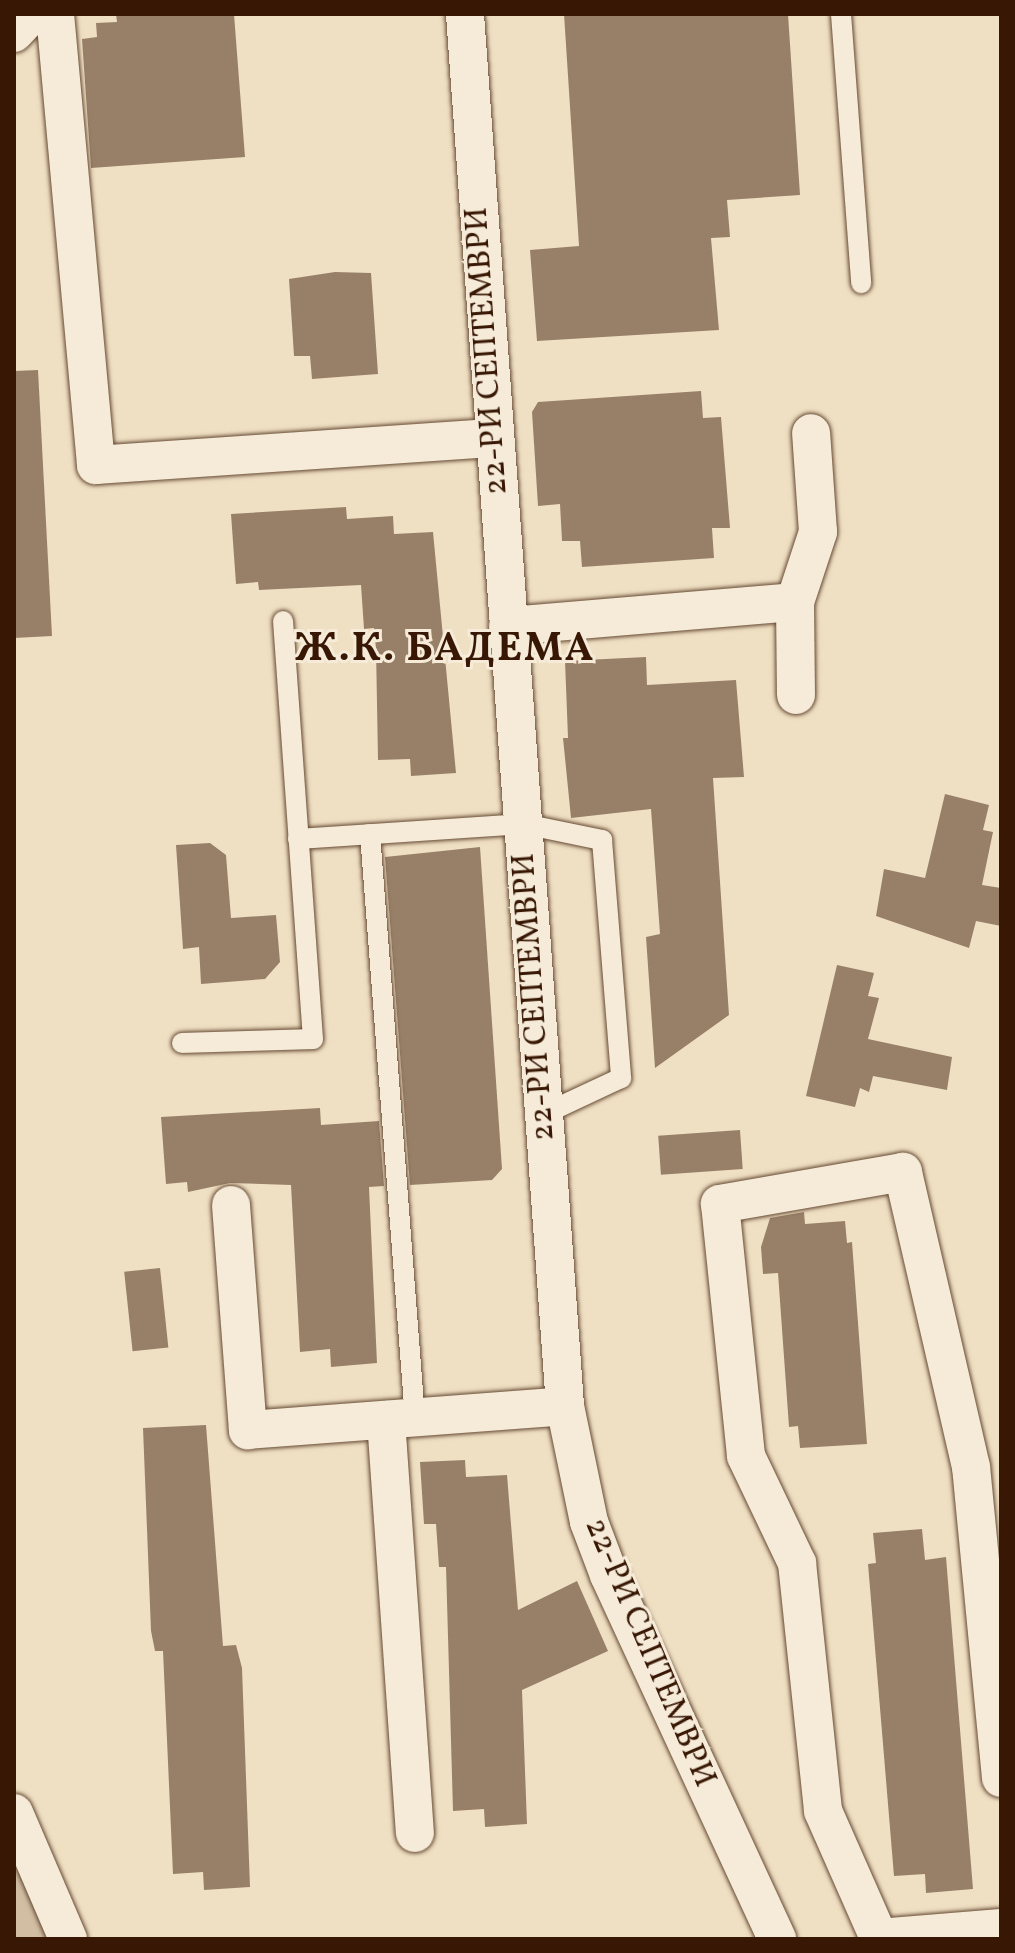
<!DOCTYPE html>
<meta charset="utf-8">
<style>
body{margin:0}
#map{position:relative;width:1015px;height:1953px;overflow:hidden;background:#f0e0c3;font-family:Vollkorn,serif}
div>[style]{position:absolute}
.green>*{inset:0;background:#d1bea3}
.building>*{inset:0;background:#988068;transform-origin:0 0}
.roads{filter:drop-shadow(0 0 2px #664a34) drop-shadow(0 0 2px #664a34)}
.lane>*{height:20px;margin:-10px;padding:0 10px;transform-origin:10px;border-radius:10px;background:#f5ebd8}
.street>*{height:38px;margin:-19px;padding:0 19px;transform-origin:19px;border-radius:19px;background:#f5ebd8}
span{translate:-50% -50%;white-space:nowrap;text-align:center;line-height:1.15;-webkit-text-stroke:6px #f5ebd8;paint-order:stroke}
.street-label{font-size:32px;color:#381805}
.district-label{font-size:40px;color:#381805;font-weight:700;letter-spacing:2px}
.frame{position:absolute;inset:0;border:16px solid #381805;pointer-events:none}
</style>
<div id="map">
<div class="green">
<div style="clip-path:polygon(14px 1813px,68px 1939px,14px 1939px)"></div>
</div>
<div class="building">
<div style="clip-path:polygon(116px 14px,234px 14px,245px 157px,91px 168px,82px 39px,97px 37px,96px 23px,117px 22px)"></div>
<div style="clip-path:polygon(564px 14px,788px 14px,800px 195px,727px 200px,730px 237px,711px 238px,719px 330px,537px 341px,530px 250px,579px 246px)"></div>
<div style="clip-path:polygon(335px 272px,371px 273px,378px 374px,312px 379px,310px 356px,294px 356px,289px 279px)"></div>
<div style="clip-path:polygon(38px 370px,52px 636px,14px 638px,14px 371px)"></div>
<div style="clip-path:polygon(701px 391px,703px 418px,721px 417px,730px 528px,712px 528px,714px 558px,582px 567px,580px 541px,562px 541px,560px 504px,538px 506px,532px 412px,538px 402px)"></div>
<div style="clip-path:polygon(346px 507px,347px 519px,393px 516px,394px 534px,433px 532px,456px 773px,411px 776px,410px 759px,378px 760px,376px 649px,374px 628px,364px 629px,361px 585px,259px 590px,258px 582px,236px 584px,231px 514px)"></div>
<div style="clip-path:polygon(646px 657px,647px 685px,736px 680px,744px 777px,713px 778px,729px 1015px,655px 1068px,646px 937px,660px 934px,651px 809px,571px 818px,563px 738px,568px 738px,565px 661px)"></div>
<div style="clip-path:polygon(945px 794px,989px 805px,983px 830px,993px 832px,982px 885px,1001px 888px,1001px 926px,976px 921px,969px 948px,876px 916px,884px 869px,925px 878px)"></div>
<div style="clip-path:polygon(210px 843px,226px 855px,231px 918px,276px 915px,280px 962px,265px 979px,201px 984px,199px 947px,183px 949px,176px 845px)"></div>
<div style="clip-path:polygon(480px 847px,502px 1169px,492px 1180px,410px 1185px,385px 857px)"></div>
<div style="clip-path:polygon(837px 965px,874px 973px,868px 996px,879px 998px,868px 1039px,952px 1057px,947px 1090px,873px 1076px,869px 1092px,860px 1088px,855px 1107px,806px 1096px)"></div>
<div style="clip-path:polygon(320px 1108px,321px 1125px,379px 1121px,384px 1186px,369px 1187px,377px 1363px,331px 1367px,330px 1349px,300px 1352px,291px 1185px,230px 1183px,188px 1192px,187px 1182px,166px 1184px,161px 1117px)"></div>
<div style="left:740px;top:1130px;width:39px;height:82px;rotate:86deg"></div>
<div style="clip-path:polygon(804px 1212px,805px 1224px,845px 1221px,847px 1243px,852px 1242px,867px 1444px,800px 1448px,798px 1426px,789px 1427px,778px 1273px,763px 1274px,761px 1247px,770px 1218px)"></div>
<div style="left:160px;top:1268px;width:80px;height:36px;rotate:84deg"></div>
<div style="clip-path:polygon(206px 1425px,223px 1646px,236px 1645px,242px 1668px,250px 1887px,204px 1890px,203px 1872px,173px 1874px,163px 1651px,155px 1651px,151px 1631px,143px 1428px)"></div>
<div style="clip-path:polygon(465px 1460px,466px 1477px,507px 1475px,518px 1610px,577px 1581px,608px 1651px,522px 1690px,527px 1824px,485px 1827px,484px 1809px,453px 1811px,446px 1567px,439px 1567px,436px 1524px,424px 1524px,420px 1462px)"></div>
<div style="clip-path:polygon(922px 1529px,925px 1560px,946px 1557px,973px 1889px,926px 1893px,925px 1874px,894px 1876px,868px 1564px,876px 1563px,873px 1533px)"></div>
</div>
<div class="roads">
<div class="lane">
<div style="left:841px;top:14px;width:270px;rotate:85.7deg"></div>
<div style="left:370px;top:834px;width:586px;rotate:85.59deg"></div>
<div style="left:298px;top:839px;width:226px;rotate:-3.8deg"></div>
<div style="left:524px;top:824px;width:80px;rotate:11.6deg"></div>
<div style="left:602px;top:840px;width:239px;rotate:85.4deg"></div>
<div style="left:621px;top:1078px;width:87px;rotate:154.9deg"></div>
<div style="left:182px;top:1043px;width:131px;rotate:-1.7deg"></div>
<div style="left:313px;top:1039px;width:419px;rotate:-94.1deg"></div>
</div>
<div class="street">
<div style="left:55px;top:14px;width:453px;rotate:84.8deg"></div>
<div style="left:96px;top:465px;width:399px;rotate:-3.9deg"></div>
<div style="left:465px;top:14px;width:1396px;rotate:85.89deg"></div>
<div style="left:565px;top:1406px;width:118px;rotate:78.3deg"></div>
<div style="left:589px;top:1522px;width:57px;rotate:69.3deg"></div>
<div style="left:609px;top:1575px;width:401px;rotate:65.2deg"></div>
<div style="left:14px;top:33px;width:26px;rotate:-47deg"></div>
<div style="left:795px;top:602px;width:93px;rotate:89.4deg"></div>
<div style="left:508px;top:626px;width:288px;rotate:-4.8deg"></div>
<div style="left:795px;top:602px;width:74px;rotate:-71.8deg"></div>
<div style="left:818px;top:532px;width:99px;rotate:-94deg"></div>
<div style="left:231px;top:1205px;width:226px;rotate:85.7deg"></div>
<div style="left:248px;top:1430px;width:318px;rotate:-4.3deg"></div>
<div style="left:386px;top:1420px;width:414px;rotate:86deg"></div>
<div style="left:1001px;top:1778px;width:312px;rotate:-95.5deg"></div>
<div style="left:971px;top:1467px;width:303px;rotate:-103deg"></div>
<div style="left:903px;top:1172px;width:186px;rotate:170.1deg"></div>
<div style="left:720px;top:1204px;width:253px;rotate:84.1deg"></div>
<div style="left:746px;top:1456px;width:119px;rotate:64.5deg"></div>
<div style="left:797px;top:1563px;width:249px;rotate:84deg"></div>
<div style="left:823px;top:1811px;width:139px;rotate:66.2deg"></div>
<div style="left:879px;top:1938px;width:122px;rotate:-4.7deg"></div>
<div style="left:14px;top:1813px;width:137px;rotate:66.8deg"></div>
</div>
</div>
<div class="street-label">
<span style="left:488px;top:351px;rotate:-94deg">22-РИ СЕПТЕМВРИ</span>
<span style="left:535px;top:997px;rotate:-94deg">22-РИ СЕПТЕМВРИ</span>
<span style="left:649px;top:1653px;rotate:67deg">22-РИ СЕПТЕМВРИ</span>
</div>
<div class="district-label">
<span style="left:445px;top:650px">Ж.К. БАДЕМА</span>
</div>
<div class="frame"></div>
</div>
